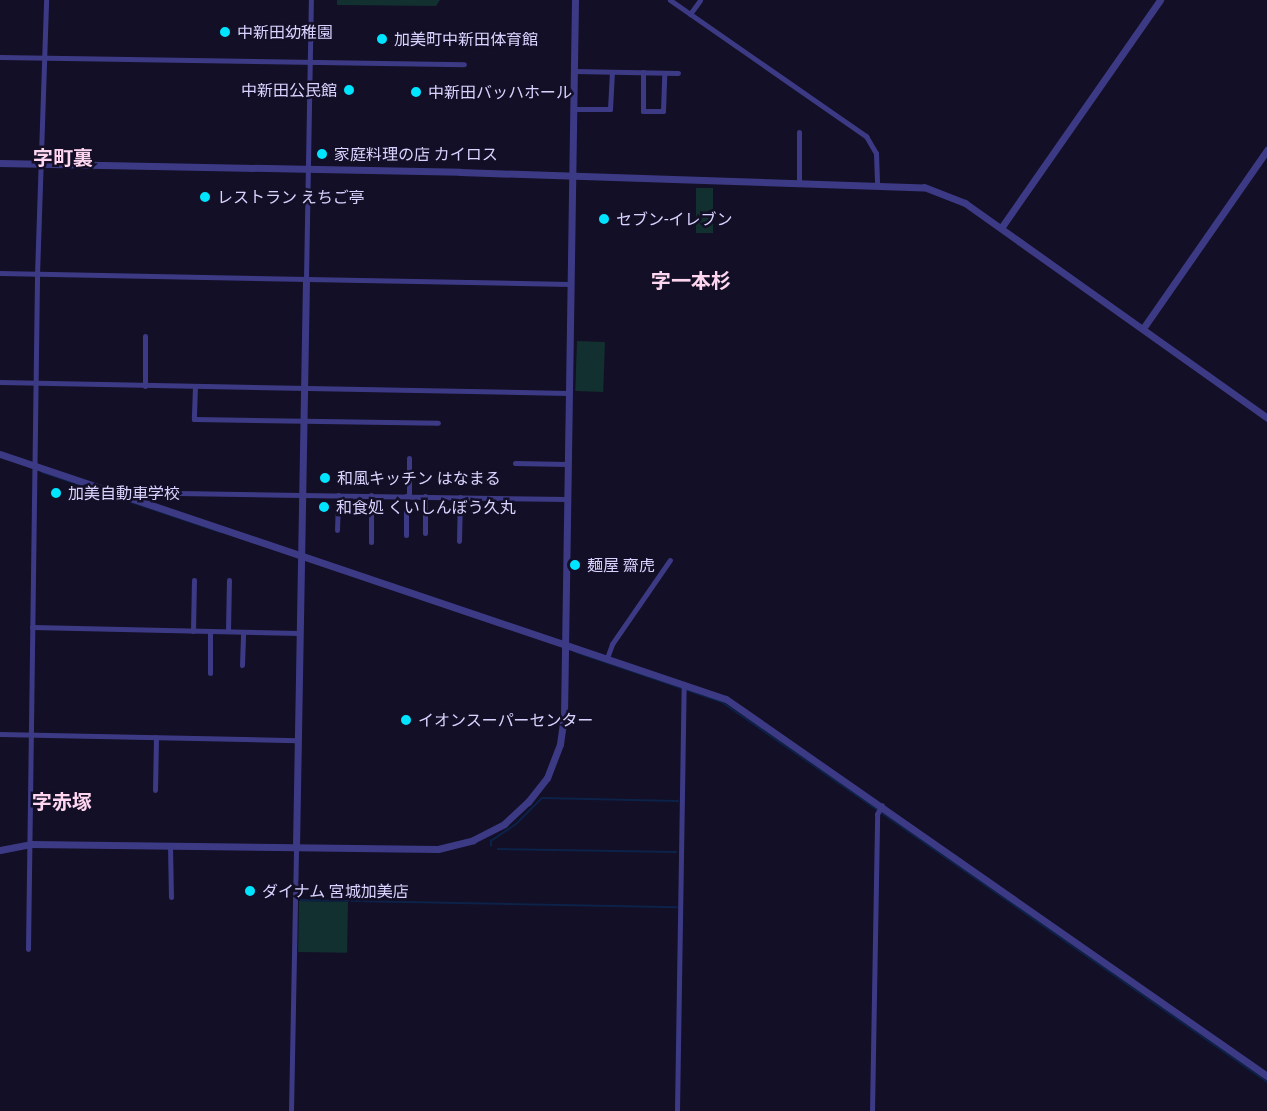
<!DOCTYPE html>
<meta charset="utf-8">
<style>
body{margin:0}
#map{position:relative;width:1267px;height:1111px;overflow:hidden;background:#130f26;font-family:Ubuntu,"Noto Sans JP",sans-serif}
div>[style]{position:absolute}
.green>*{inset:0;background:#12302f;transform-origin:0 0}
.stream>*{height:1.5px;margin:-0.75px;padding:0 0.75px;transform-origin:0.75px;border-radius:0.75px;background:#0c2248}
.minor>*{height:5px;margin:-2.5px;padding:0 2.5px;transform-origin:2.5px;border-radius:2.5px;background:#3d3a85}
.tertiary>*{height:7px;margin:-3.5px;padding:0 3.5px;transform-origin:3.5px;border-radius:3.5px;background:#3d3a85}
.dots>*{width:16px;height:16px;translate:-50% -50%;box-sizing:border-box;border:3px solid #130f26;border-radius:50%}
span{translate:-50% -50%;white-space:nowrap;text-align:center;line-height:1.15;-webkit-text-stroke:5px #130f26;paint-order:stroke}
.poi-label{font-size:16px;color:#d9d4ff}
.left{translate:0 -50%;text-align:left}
.right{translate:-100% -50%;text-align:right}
.quarter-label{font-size:20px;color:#ffd6f0;font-weight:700}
</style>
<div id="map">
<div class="green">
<div style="clip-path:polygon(337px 0,440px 0,436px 6px,337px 5px)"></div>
<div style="left:696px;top:188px;width:17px;height:45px"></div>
<div style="left:577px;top:341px;width:28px;height:50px;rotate:2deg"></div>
<div style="left:299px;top:901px;width:49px;height:51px;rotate:1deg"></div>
</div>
<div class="stream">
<div style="left:42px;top:472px;width:188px;rotate:18.6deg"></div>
<div style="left:576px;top:652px;width:154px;rotate:18.9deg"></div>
<div style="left:722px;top:702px;width:190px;rotate:34.7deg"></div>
<div style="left:882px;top:813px;width:470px;rotate:34.9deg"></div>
<div style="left:491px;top:846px;width:5px;rotate:-90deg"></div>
<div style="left:491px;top:841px;width:29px;rotate:-34deg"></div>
<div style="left:515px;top:825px;width:38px;rotate:-45deg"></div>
<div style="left:542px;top:798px;width:136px;rotate:1.3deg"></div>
<div style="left:498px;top:849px;width:178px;rotate:1deg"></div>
<div style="left:301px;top:900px;width:376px;rotate:1.1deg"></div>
</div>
<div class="minor">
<div style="left:670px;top:0;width:239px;rotate:34.8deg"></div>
<div style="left:866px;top:136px;width:20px;rotate:60deg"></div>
<div style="left:876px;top:153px;width:30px;rotate:88deg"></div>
<div style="left:690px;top:14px;width:17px;rotate:-54deg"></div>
<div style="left:0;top:57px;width:464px;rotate:0.9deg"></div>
<div style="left:574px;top:71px;width:104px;rotate:1.1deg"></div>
<div style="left:643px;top:72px;width:39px;rotate:90deg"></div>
<div style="left:643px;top:111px;width:20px"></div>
<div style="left:663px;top:111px;width:38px;rotate:-88deg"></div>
<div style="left:574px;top:109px;width:36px"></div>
<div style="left:610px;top:109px;width:37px;rotate:-87deg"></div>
<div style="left:799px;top:182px;width:50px;rotate:-90deg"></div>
<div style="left:0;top:273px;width:570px;rotate:1.11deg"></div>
<div style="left:306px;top:279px;width:279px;rotate:-89deg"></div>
<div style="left:0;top:382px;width:568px;rotate:1.11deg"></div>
<div style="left:145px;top:386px;width:50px;rotate:-90deg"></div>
<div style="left:195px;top:386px;width:33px;rotate:92deg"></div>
<div style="left:194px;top:419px;width:244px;rotate:0.9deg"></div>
<div style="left:515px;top:463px;width:52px;rotate:1.1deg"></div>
<div style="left:116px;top:492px;width:451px;rotate:0.9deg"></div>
<div style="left:406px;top:496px;width:39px;rotate:90deg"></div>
<div style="left:409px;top:496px;width:38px;rotate:-90deg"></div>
<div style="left:337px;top:530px;width:35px;rotate:-88deg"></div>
<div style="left:425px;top:533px;width:37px;rotate:-90deg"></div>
<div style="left:459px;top:541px;width:44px;rotate:-88.7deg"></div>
<div style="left:371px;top:542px;width:47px;rotate:-90deg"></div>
<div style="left:32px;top:627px;width:267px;rotate:1.3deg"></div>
<div style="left:193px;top:631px;width:51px;rotate:-88.9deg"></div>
<div style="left:228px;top:631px;width:51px;rotate:-88.9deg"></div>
<div style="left:607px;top:658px;width:15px;rotate:-70deg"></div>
<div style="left:612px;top:644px;width:102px;rotate:-55.4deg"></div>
<div style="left:242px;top:665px;width:33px;rotate:-88deg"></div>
<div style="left:210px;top:673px;width:42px;rotate:-90deg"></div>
<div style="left:0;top:734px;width:297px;rotate:1.2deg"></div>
<div style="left:155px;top:790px;width:53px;rotate:-88.9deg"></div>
<div style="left:170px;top:846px;width:51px;rotate:88.9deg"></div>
<div style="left:28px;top:949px;width:674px;rotate:-89.23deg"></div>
<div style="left:37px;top:275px;width:275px;rotate:-88.1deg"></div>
<div style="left:291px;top:1111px;width:264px;rotate:-88.9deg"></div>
<div style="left:677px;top:1111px;width:427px;rotate:-89.1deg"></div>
<div style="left:872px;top:1111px;width:297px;rotate:-89deg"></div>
<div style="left:877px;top:814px;width:10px;rotate:-61deg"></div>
</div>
<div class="tertiary">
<div style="left:0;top:163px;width:460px;rotate:1.1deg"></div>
<div style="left:460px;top:172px;width:464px;rotate:1.9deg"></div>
<div style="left:924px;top:187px;width:44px;rotate:21.3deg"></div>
<div style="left:965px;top:203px;width:371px;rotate:35.4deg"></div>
<div style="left:1001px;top:228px;width:278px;rotate:-55.1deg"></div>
<div style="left:1144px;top:327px;width:216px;rotate:-55.2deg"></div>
<div style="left:0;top:454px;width:766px;rotate:18.65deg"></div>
<div style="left:726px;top:699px;width:659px;rotate:34.87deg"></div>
<div style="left:296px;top:847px;width:568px;rotate:-88.99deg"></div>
<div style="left:0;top:850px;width:31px;rotate:-11deg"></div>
<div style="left:30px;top:844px;width:408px;rotate:0.7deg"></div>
<div style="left:438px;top:849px;width:36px;rotate:-14deg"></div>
<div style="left:473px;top:840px;width:35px;rotate:-27deg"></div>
<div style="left:504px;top:824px;width:33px;rotate:-43deg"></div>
<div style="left:528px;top:802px;width:31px;rotate:-52deg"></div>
<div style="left:547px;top:778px;width:36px;rotate:-69deg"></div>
<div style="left:560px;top:744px;width:28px;rotate:-82deg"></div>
<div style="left:564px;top:716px;width:716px;rotate:-89.12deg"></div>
</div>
<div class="dots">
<div style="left:225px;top:32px;background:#00e5ff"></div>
<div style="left:382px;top:39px;background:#00e5ff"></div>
<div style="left:349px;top:90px;background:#00e5ff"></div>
<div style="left:416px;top:92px;background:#00e5ff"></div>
<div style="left:322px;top:154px;background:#00e5ff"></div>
<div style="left:205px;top:197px;background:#00e5ff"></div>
<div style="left:604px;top:219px;background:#00e5ff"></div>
<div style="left:325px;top:478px;background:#00e5ff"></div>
<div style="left:56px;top:493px;background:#00e5ff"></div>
<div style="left:324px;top:507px;background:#00e5ff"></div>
<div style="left:575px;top:565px;background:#00e5ff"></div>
<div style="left:406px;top:720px;background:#00e5ff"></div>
<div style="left:250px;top:891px;background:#00e5ff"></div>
</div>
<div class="poi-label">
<span class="left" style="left:237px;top:32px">中新田幼稚園</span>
<span class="left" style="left:394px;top:39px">加美町中新田体育館</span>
<span class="right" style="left:337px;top:90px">中新田公民館</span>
<span class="left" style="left:428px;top:92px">中新田バッハホール</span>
<span class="left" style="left:334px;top:154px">家庭料理の店 カイロス</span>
<span class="left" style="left:217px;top:197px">レストラン えちご亭</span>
<span class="left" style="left:616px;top:219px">セブン-イレブン</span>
<span class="left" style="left:337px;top:478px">和風キッチン はなまる</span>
<span class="left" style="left:68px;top:493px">加美自動車学校</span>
<span class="left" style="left:336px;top:507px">和食処 くいしんぼう久丸</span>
<span class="left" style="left:587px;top:565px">麺屋 齋虎</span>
<span class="left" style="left:418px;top:720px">イオンスーパーセンター</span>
<span class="left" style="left:262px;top:891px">ダイナム 宮城加美店</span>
</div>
<div class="quarter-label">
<span style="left:63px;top:157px">字町裏</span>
<span style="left:691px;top:280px">字一本杉</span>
<span style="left:62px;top:801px">字赤塚</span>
</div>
</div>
